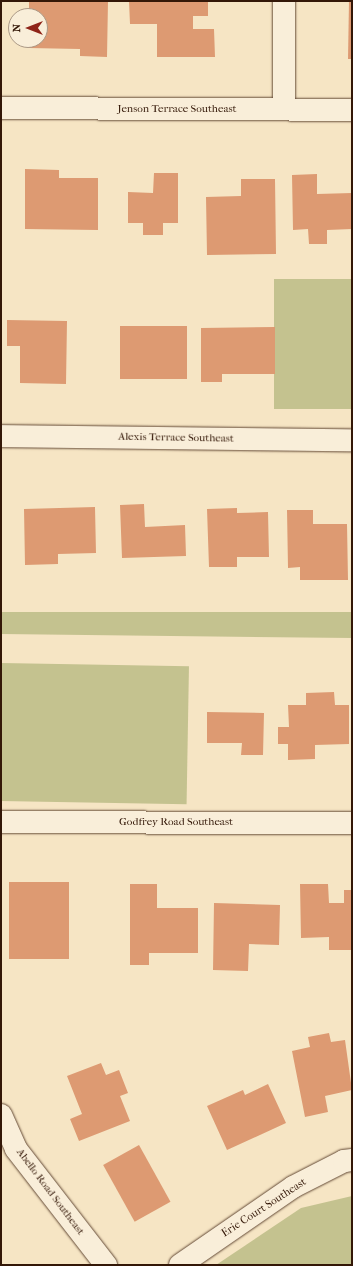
<!DOCTYPE html>
<style>
body{margin:0}
#map{position:relative;width:353px;height:1266px;overflow:hidden;background:#f6e5c4;font-family:"IM FELL French Canon",serif}
div>[style]{position:absolute}
.green>*{inset:0;background:#c4c28f;transform-origin:0 0}
.building>*{inset:0;background:#dd9a72;transform-origin:0 0}
.roads{filter:drop-shadow(0 0 1px #644a36) drop-shadow(0 0 1px #644a36)}
.minor>*{height:22px;margin:-11px;padding:0 11px;transform-origin:11px;border-radius:11px;background:#f9eed9}
span{translate:-50% -50%;white-space:nowrap;text-align:center;line-height:1.15;-webkit-text-stroke:4px #f9eed9;paint-order:stroke}
.street-label{font-size:11px;color:#331707}
.frame{position:absolute;inset:0;border:2px solid #331707;pointer-events:none}
.north{position:absolute;left:8px;top:8px;width:40px;height:40px;box-sizing:border-box;background:#f9eed9;border:1px solid #aa9885;border-radius:50%;rotate:270deg;font-size:11px;font-weight:700;line-height:16px;text-align:center;color:#331707}
.north::after{content:'';display:block;margin:auto;width:14px;height:18px;background:#8f2418;clip-path:polygon(50% 0,100% 100%,50% 72%,0 100%)}
</style>
<div id="map">
<div class="green">
<div style="left:274px;top:279px;width:78px;height:130px"></div>
<div style="clip-path:polygon(1px 612px,352px 612px,352px 638px,1px 634px)"></div>
<div style="left:1px;top:663px;width:188px;height:138px;rotate:1deg"></div>
<div style="clip-path:polygon(352px 1196px,352px 1265px,216px 1265px,301px 1208px)"></div>
</div>
<div class="building">
<div style="clip-path:polygon(29px 1px,108px 1px,107px 57px,80px 56px,80px 49px,29px 48px,29px 40px,40px 40px,40px 16px,29px 16px)"></div>
<div style="clip-path:polygon(129px 1px,208px 1px,208px 16px,193px 16px,193px 29px,214px 29px,215px 57px,157px 57px,157px 24px,130px 24px)"></div>
<div style="clip-path:polygon(349px 1px,352px 1px,352px 59px,348px 59px)"></div>
<div style="clip-path:polygon(25px 169px,59px 170px,59px 178px,98px 178px,98px 230px,25px 229px)"></div>
<div style="clip-path:polygon(154px 173px,178px 173px,178px 223px,163px 223px,163px 235px,143px 235px,143px 223px,128px 223px,128px 192px,153px 193px)"></div>
<div style="clip-path:polygon(317px 174px,317px 194px,352px 193px,352px 229px,327px 230px,327px 244px,309px 244px,308px 229px,293px 230px,292px 175px)"></div>
<div style="clip-path:polygon(241px 179px,275px 179px,276px 254px,207px 255px,206px 197px,241px 196px)"></div>
<div style="clip-path:polygon(7px 320px,67px 321px,66px 384px,20px 383px,20px 346px,7px 346px)"></div>
<div style="left:120px;top:326px;width:67px;height:53px"></div>
<div style="clip-path:polygon(275px 327px,275px 374px,222px 374px,222px 382px,201px 382px,201px 328px)"></div>
<div style="clip-path:polygon(144px 504px,145px 527px,185px 525px,186px 556px,122px 558px,120px 505px)"></div>
<div style="clip-path:polygon(95px 507px,96px 553px,58px 554px,58px 564px,25px 565px,24px 509px)"></div>
<div style="clip-path:polygon(237px 508px,237px 513px,268px 512px,269px 557px,237px 557px,237px 567px,209px 567px,207px 509px)"></div>
<div style="clip-path:polygon(287px 510px,313px 510px,313px 524px,347px 524px,348px 580px,300px 580px,300px 567px,288px 568px)"></div>
<div style="clip-path:polygon(334px 692px,335px 705px,349px 705px,349px 744px,315px 745px,315px 759px,288px 760px,288px 744px,278px 744px,278px 727px,289px 727px,288px 705px,306px 705px,306px 693px)"></div>
<div style="clip-path:polygon(207px 712px,264px 713px,263px 755px,241px 755px,242px 743px,207px 743px)"></div>
<div style="left:9px;top:882px;width:60px;height:77px"></div>
<div style="clip-path:polygon(130px 884px,157px 884px,157px 908px,198px 908px,198px 953px,149px 953px,149px 965px,130px 965px)"></div>
<div style="clip-path:polygon(300px 884px,328px 884px,329px 903px,344px 903px,344px 890px,352px 890px,352px 950px,329px 950px,329px 937px,301px 938px)"></div>
<div style="clip-path:polygon(214px 903px,280px 905px,279px 945px,249px 944px,248px 971px,213px 970px)"></div>
<div style="clip-path:polygon(329px 1033px,331px 1042px,345px 1040px,352px 1090px,325px 1096px,328px 1112px,305px 1117px,292px 1051px,310px 1047px,308px 1037px)"></div>
<div style="clip-path:polygon(101px 1063px,106px 1075px,119px 1070px,128px 1093px,120px 1096px,130px 1121px,79px 1141px,70px 1119px,82px 1114px,67px 1076px)"></div>
<div style="clip-path:polygon(268px 1084px,286px 1123px,227px 1150px,207px 1106px,243px 1090px,245px 1095px)"></div>
<div style="left:139px;top:1145px;width:65px;height:41px;rotate:61deg"></div>
</div>
<div class="roads">
<div class="minor">
<div style="left:1px;top:108px;width:351px;rotate:0.3deg"></div>
<div style="left:284px;top:109px;width:108px;rotate:-90deg"></div>
<div style="left:1px;top:436px;width:351px;rotate:0.7deg"></div>
<div style="left:1px;top:822px;width:351px;rotate:0.2deg"></div>
<div style="left:1px;top:1115px;width:37px;rotate:66deg"></div>
<div style="left:16px;top:1149px;width:147px;rotate:52.2deg"></div>
<div style="left:180px;top:1265px;width:137px;rotate:-34.6deg"></div>
<div style="left:293px;top:1187px;width:57px;rotate:-27deg"></div>
<div style="left:344px;top:1161px;width:8px;rotate:-7deg"></div>
</div>
</div>
<div class="street-label">
<span style="left:177px;top:109px">Jenson Terrace Southeast</span>
<span style="left:176px;top:438px;rotate:1deg">Alexis Terrace Southeast</span>
<span style="left:176px;top:822px">Godfrey Road Southeast</span>
<span style="left:50px;top:1192px;rotate:53deg">Abello Road Southeast</span>
<span style="left:264px;top:1208px;rotate:-33deg">Erie Court Southeast</span>
</div>
<div class="frame"></div>
<div class="north">N</div>
</div>
